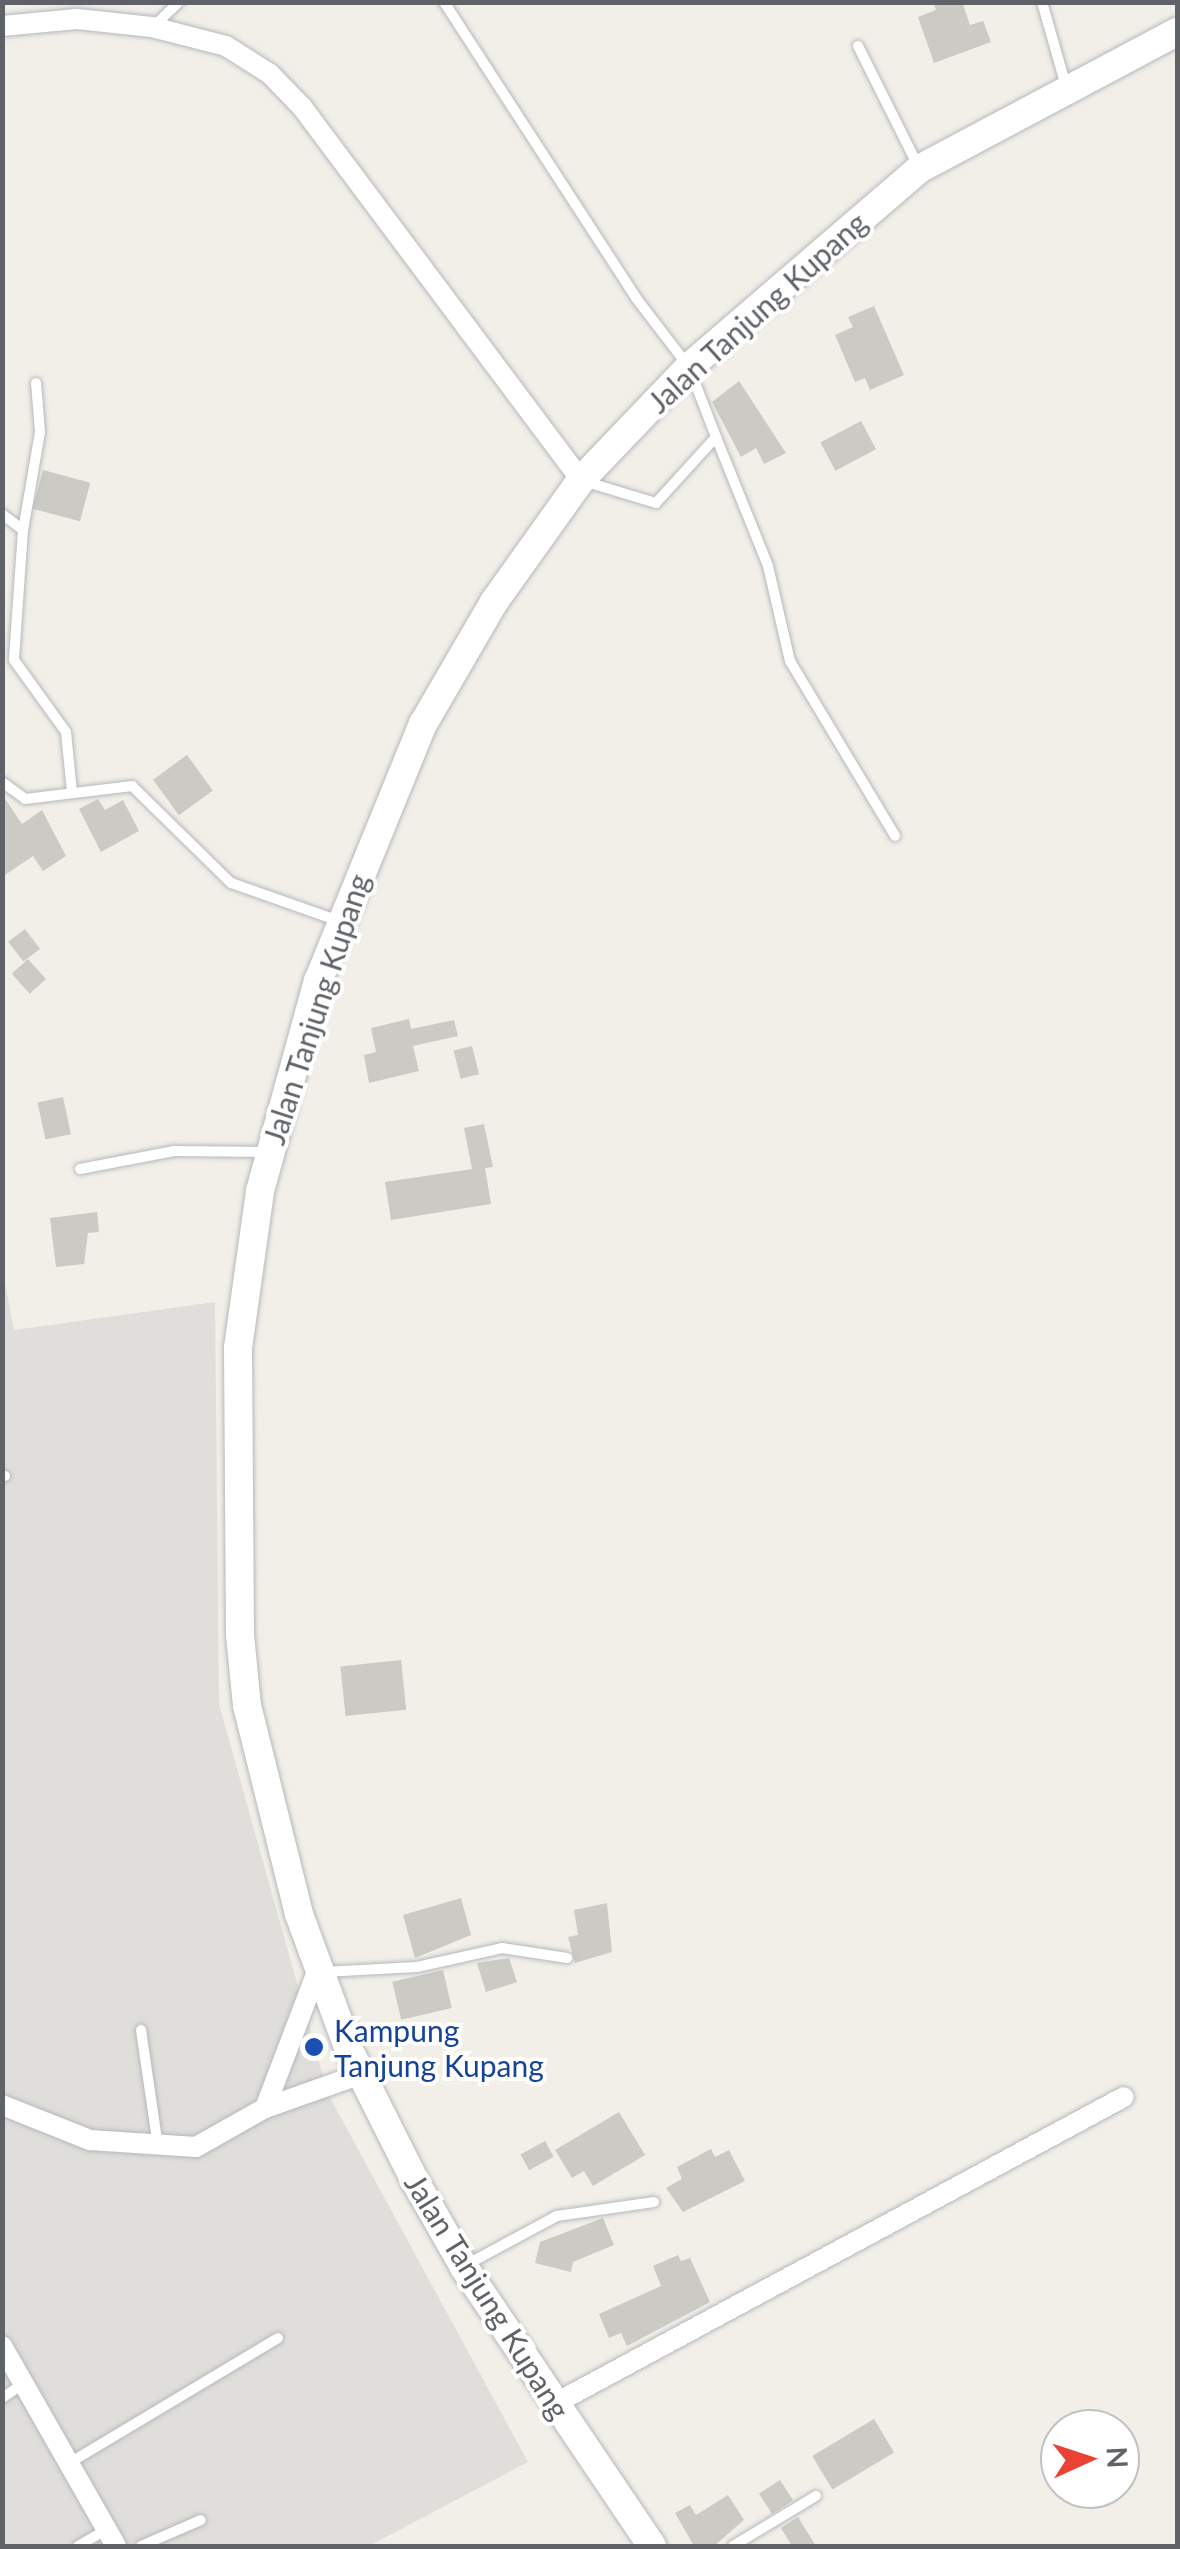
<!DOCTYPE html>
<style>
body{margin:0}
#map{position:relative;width:1180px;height:2549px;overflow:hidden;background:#f1efe8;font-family:Lato,sans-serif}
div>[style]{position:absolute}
.industrial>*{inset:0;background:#e0deda}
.building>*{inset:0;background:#cccac5;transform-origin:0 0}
.roads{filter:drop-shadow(0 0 2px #b5b8bc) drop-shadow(0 0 2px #b5b8bc)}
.service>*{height:10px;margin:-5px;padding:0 5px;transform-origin:5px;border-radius:5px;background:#fff}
.minor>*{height:20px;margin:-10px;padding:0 10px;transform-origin:10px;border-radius:10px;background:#fff}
.secondary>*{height:28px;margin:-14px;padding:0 14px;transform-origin:14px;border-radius:14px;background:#fff}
.dots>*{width:28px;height:28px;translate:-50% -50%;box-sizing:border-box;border:5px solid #fff;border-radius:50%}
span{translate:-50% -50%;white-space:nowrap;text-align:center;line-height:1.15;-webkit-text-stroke:8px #fff;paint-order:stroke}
.street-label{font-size:30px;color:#5f6368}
.transit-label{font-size:30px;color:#164399}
.left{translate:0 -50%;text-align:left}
.frame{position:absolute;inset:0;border:5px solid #5f6368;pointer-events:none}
.north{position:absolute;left:1040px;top:2409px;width:100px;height:100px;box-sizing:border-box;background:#fff;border:2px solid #bfc1c3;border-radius:50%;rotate:87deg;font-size:28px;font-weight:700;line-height:40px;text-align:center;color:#5f6368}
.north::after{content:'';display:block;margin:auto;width:35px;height:45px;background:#ea4335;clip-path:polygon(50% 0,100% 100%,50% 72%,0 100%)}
</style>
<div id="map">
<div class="industrial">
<div style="clip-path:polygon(2px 1268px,14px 1330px,215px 1302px,219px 1704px,328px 2094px,528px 2462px,369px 2546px,3px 2546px)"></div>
</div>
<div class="building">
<div style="clip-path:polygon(933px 2px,962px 2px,970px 25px,983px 21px,991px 42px,934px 63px,918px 17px,936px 10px)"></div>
<div style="clip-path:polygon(874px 306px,904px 375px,870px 390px,865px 378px,855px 382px,835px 335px,853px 327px,848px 317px)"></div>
<div style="clip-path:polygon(739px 381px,786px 453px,764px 464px,756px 448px,741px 457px,712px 402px)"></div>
<div style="left:861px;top:421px;width:32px;height:46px;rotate:62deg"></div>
<div style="left:43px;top:470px;width:49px;height:40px;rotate:15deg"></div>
<div style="left:187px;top:755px;width:44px;height:42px;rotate:54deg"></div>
<div style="clip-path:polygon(2px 794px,22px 824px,42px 810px,66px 856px,43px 871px,33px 856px,2px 877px)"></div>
<div style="clip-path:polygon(98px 799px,105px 810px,123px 800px,139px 831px,101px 852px,79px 809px)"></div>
<div style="left:25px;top:929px;width:25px;height:21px;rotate:53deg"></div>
<div style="left:28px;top:959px;width:27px;height:22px;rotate:48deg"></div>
<div style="clip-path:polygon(409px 1019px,411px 1029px,454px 1020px,458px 1036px,413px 1046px,419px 1071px,369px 1083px,364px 1055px,376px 1052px,371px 1028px)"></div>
<div style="left:472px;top:1046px;width:29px;height:19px;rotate:76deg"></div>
<div style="left:63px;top:1097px;width:38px;height:26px;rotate:78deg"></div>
<div style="clip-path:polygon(484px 1124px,493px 1167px,485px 1168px,491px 1204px,391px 1220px,385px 1182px,472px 1169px,464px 1128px)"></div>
<div style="clip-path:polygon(97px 1212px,99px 1232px,88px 1233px,84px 1264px,56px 1267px,50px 1218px)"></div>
<div style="left:401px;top:1660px;width:50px;height:61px;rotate:84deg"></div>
<div style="clip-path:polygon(461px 1898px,471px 1935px,415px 1958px,403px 1915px)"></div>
<div style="clip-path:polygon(607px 1903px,612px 1952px,575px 1963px,568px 1937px,578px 1935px,574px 1910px)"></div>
<div style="clip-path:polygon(509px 1958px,517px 1982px,486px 1992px,477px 1963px)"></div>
<div style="left:443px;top:1970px;width:39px;height:52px;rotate:77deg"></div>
<div style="clip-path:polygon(619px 2112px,645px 2155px,593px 2186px,584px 2171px,572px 2178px,555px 2150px)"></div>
<div style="left:545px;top:2141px;width:18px;height:28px;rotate:61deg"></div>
<div style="clip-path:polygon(711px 2149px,715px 2157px,729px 2150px,745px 2181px,683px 2212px,666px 2188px,682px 2179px,677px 2167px)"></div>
<div style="clip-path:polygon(603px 2218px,614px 2245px,573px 2262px,571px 2272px,535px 2263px,540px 2242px)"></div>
<div style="clip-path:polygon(678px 2255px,681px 2261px,690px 2258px,710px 2302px,627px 2346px,621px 2333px,609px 2338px,599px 2314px,661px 2286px,653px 2266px)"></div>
<div style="left:874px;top:2419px;width:39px;height:72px;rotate:59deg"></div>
<div style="left:780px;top:2480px;width:24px;height:25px;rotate:57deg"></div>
<div style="clip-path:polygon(728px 2495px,744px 2520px,714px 2546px,694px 2546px,675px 2513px,690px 2505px,696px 2515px)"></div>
<div style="clip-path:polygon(798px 2517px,816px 2546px,792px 2546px,781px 2528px)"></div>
</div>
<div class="roads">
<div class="service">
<div style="left:444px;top:2px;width:353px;rotate:57deg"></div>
<div style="left:636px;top:298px;width:87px;rotate:52.5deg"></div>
<div style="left:689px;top:367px;width:75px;rotate:68.9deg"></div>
<div style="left:716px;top:437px;width:89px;rotate:132.3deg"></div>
<div style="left:656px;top:503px;width:76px;rotate:-163.2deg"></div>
<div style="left:1042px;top:2px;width:87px;rotate:74.1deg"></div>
<div style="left:153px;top:27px;width:36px;rotate:-44deg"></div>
<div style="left:858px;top:46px;width:136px;rotate:63.4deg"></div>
<div style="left:36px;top:383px;width:49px;rotate:85.3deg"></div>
<div style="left:40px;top:432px;width:99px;rotate:99.8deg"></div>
<div style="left:23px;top:530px;width:130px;rotate:94deg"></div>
<div style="left:14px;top:660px;width:89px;rotate:54.2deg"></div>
<div style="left:66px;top:732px;width:60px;rotate:84.3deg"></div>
<div style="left:716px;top:437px;width:139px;rotate:68deg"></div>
<div style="left:768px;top:566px;width:98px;rotate:77deg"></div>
<div style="left:790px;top:661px;width:204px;rotate:59deg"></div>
<div style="left:2px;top:514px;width:26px;rotate:37deg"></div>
<div style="left:2px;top:782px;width:29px;rotate:36deg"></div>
<div style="left:25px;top:799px;width:108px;rotate:-6.9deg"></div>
<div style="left:132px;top:786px;width:139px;rotate:44.4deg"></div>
<div style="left:231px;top:883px;width:114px;rotate:19.4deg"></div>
<div style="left:80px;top:1169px;width:96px;rotate:-10.8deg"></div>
<div style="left:174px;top:1151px;width:94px;rotate:0.6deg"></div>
<div style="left:2px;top:1476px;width:3px"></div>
<div style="left:323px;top:1972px;width:94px;rotate:-3deg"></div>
<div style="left:417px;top:1967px;width:87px;rotate:-12.6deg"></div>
<div style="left:502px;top:1948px;width:66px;rotate:8.7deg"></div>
<div style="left:141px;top:2030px;width:117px;rotate:81.7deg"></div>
<div style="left:464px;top:2266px;width:106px;rotate:-28.3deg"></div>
<div style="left:557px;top:2216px;width:98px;rotate:-8.2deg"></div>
<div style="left:2px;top:2398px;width:23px;rotate:-34deg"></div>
<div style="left:66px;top:2465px;width:247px;rotate:-30.9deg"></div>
<div style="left:78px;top:2546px;width:32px;rotate:-30deg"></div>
<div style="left:141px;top:2546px;width:65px;rotate:-23.4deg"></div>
<div style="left:733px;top:2546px;width:97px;rotate:-31.1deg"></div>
</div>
<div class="minor">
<div style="left:2px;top:26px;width:75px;rotate:-5.3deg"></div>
<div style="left:77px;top:19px;width:75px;rotate:6.1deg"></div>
<div style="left:152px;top:27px;width:76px;rotate:14.4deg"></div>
<div style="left:226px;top:46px;width:52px;rotate:32.5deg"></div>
<div style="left:270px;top:74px;width:46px;rotate:45.9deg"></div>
<div style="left:302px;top:107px;width:466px;rotate:53.2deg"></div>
<div style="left:2px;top:2105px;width:95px;rotate:21.7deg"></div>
<div style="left:90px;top:2140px;width:106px;rotate:3.8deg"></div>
<div style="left:196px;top:2147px;width:79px;rotate:-29.5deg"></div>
<div style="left:265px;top:2108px;width:102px;rotate:-19.5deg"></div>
<div style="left:265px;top:2108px;width:146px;rotate:-69.1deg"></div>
<div style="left:2px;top:2346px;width:230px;rotate:60.3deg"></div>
<div style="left:554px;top:2404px;width:647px;rotate:-28.31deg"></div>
</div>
<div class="secondary">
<div style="left:652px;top:2546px;width:336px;rotate:-124deg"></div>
<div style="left:464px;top:2267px;width:99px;rotate:-119.7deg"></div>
<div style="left:415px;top:2181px;width:147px;rotate:-116.7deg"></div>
<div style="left:349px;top:2050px;width:145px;rotate:-110.2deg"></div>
<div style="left:299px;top:1914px;width:214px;rotate:-104deg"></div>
<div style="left:247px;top:1706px;width:72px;rotate:-95.6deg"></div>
<div style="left:240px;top:1634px;width:286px;rotate:-90.4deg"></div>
<div style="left:238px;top:1348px;width:159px;rotate:-82deg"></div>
<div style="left:260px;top:1191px;width:218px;rotate:-74.6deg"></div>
<div style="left:318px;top:981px;width:278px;rotate:-67.8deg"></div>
<div style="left:423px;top:724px;width:141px;rotate:-59.8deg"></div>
<div style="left:494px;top:602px;width:150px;rotate:-54.5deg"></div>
<div style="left:581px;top:480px;width:156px;rotate:-46.3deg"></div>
<div style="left:689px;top:367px;width:303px;rotate:-40.7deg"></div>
<div style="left:919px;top:169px;width:293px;rotate:-28deg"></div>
</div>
</div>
<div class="dots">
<div style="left:314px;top:2047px;background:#1a4fb4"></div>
</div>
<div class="street-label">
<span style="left:757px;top:312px;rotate:-42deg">Jalan Tanjung Kupang</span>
<span style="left:316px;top:1009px;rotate:-72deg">Jalan Tanjung Kupang</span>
<span style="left:488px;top:2296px;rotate:58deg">Jalan Tanjung Kupang</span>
</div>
<div class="transit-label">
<span class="left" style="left:334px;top:2047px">Kampung<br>Tanjung Kupang</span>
</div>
<div class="frame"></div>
<div class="north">N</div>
</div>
